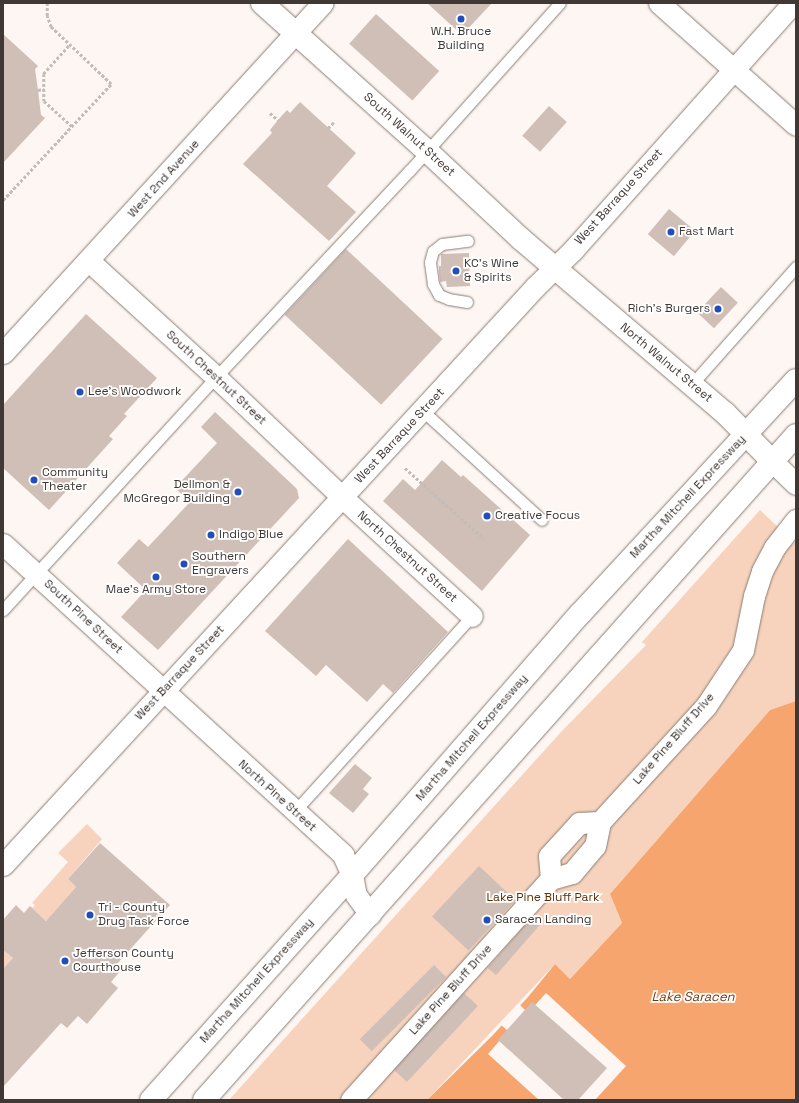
<!DOCTYPE html>
<style>
body{margin:0}
#map{position:relative;width:799px;height:1103px;overflow:hidden;background:#fdf6f2;font-family:"Space Grotesk",sans-serif}
div>[style]{position:absolute}
.green>*{inset:0;background:#f7d3bd}
.water>*{inset:0;background:#f6a56e}
.pier>*{inset:0;background:#fdf6f2}
.building>*{inset:0;background:#cfbfb6;transform-origin:0 0}
.path>*{height:2.5px;margin-top:-1.25px;transform-origin:0;background:repeating-linear-gradient(90deg,#c3bcb8 0 3px,transparent 0 5px)}
.roads{filter:drop-shadow(0 0 1px #8a7c73) drop-shadow(0 0 1px #8a7c73)}
.lane>*{height:11px;margin:-5.5px;padding:0 5.5px;transform-origin:5.5px;border-radius:5.5px;background:#fff}
.street>*{height:21px;margin:-10.5px;padding:0 10.5px;transform-origin:10.5px;border-radius:10.5px;background:#fff}
.secondary>*{height:22px;margin:-11px;padding:0 11px;transform-origin:11px;border-radius:11px;background:#fff}
.highway>*{height:22px;margin:-11px;padding:0 11px;transform-origin:11px;border-radius:11px;background:#fff}
.dots>*{width:11px;height:11px;translate:-50% -50%;box-sizing:border-box;border:2px solid #fff;border-radius:50%}
span{translate:-50% -50%;white-space:nowrap;text-align:center;line-height:1.15;-webkit-text-stroke:3.5px #fff;paint-order:stroke}
.poi-label{font-size:12px;color:#3f3835}
.left{translate:0 -50%;text-align:left}
.right{translate:-100% -50%;text-align:right}
.street-label{font-size:12px;color:#3f3835}
.park-label{font-size:12px;color:#602d00}
.water-label{font-size:13px;color:#6f3b13;font-style:italic}
.frame{position:absolute;inset:0;border:4px solid #3f3835;pointer-events:none}
</style>
<div id="map">
<div class="green">
<div style="clip-path:polygon(760px 510px,778px 527px,775px 532px,792px 545px,796px 541px,796px 701px,770px 710px,610px 894px,622px 923px,570px 979px,555px 964px,427px 1100px,229px 1100px,561px 732px,646px 645px,642px 642px)"></div>
<div style="clip-path:polygon(87px 824px,102px 839px,68px 879px,76px 887px,46px 921px,32px 908px,35px 905px,32px 903px,68px 862px,58px 853px)"></div>
<div style="clip-path:polygon(3px 950px,13px 958px,3px 969px)"></div>
</div>
<div class="water">
<div style="clip-path:polygon(796px 701px,796px 1100px,427px 1100px,493px 1035px,528px 997px,555px 964px,570px 979px,622px 923px,610px 894px,770px 710px)"></div>
</div>
<div class="pier">
<div style="clip-path:polygon(546px 993px,626px 1066px,595px 1100px,539px 1100px,488px 1054px,508px 1031px,500px 1024px,519px 1004px,528px 1013px)"></div>
</div>
<div class="building">
<div style="clip-path:polygon(427px 3px,492px 3px,462px 35px)"></div>
<div style="left:376px;top:14px;width:85px;height:40px;rotate:42deg"></div>
<div style="clip-path:polygon(3px 34px,38px 66px,35px 69px,38px 90px,41px 115px,45px 118px,3px 163px)"></div>
<div style="clip-path:polygon(300px 102px,356px 153px,327px 186px,356px 212px,329px 241px,243px 164px,272px 133px,270px 130px,278px 120px,287px 110px,290px 113px)"></div>
<div style="left:549px;top:106px;width:24px;height:40px;rotate:42deg"></div>
<div style="left:669px;top:209px;width:34px;height:33px;rotate:40deg"></div>
<div style="left:346px;top:249px;width:132px;height:90px;rotate:43deg"></div>
<div style="clip-path:polygon(469px 253px,470px 286px,447px 287px,446px 281px,440px 282px,439px 273px,439px 266px,441px 266px,441px 254px)"></div>
<div style="left:721px;top:287px;width:23px;height:35px;rotate:43deg"></div>
<div style="clip-path:polygon(86px 314px,157px 378px,124px 414px,127px 416px,109px 436px,113px 439px,49px 510px,3px 468px,3px 405px)"></div>
<div style="clip-path:polygon(215px 412px,297px 489px,299px 498px,158px 650px,121px 617px,146px 590px,117px 563px,139px 539px,148px 547px,190px 502px,175px 488px,217px 443px,201px 427px)"></div>
<div style="clip-path:polygon(442px 460px,461px 477px,463px 475px,530px 535px,482px 591px,383px 501px,403px 479px,415px 490px)"></div>
<div style="clip-path:polygon(348px 539px,448px 632px,393px 693px,383px 684px,367px 702px,326px 665px,316px 676px,265px 631px)"></div>
<div style="clip-path:polygon(355px 764px,372px 778px,363px 789px,369px 794px,353px 813px,329px 793px)"></div>
<div style="clip-path:polygon(100px 843px,170px 905px,117px 964px,122px 969px,111px 982px,118px 988px,87px 1024px,78px 1016px,67px 1028px,61px 1023px,3px 1087px,3px 969px,13px 958px,3px 950px,3px 920px,16px 905px,24px 913px,30px 906px,46px 921px,76px 887px,68px 879px)"></div>
<div style="left:479px;top:866px;width:50px;height:69px;rotate:43deg"></div>
<div style="left:533px;top:916px;width:11px;height:69px;rotate:41deg"></div>
<div style="left:434px;top:965px;width:17px;height:105px;rotate:45deg"></div>
<div style="left:464px;top:993px;width:19px;height:104px;rotate:43deg"></div>
<div style="clip-path:polygon(532px 1002px,607px 1068px,578px 1100px,564px 1100px,498px 1040px)"></div>
</div>
<div class="path">
<div style="left:69px;top:46px;width:38px;rotate:132deg"></div>
<div style="left:44px;top:74px;width:27px;rotate:90deg"></div>
<div style="left:44px;top:101px;width:38px;rotate:42deg"></div>
<div style="left:38px;top:90px;width:6px;rotate:-9deg"></div>
<div style="left:270px;top:113px;width:11px;rotate:41deg"></div>
<div style="left:328px;top:128px;width:8px;rotate:-45deg"></div>
<div style="left:3px;top:200px;width:158px;rotate:-47deg"></div>
<div style="left:111px;top:84px;width:83px;rotate:-136.5deg"></div>
<div style="left:51px;top:27px;width:12px;rotate:-110deg"></div>
<div style="left:47px;top:16px;width:13px;rotate:-90deg"></div>
<div style="left:405px;top:468px;width:106px;rotate:41.9deg"></div>
</div>
<div class="roads">
<div class="lane">
<div style="left:467px;top:302px;width:18px;rotate:-171deg"></div>
<div style="left:449px;top:299px;width:11px;rotate:-158deg"></div>
<div style="left:439px;top:295px;width:13px;rotate:-119deg"></div>
<div style="left:433px;top:284px;width:22px;rotate:-98deg"></div>
<div style="left:430px;top:262px;width:11px;rotate:-75deg"></div>
<div style="left:433px;top:251px;width:11px;rotate:-38deg"></div>
<div style="left:442px;top:244px;width:26px;rotate:-7deg"></div>
<div style="left:692px;top:384px;width:157px;rotate:-48.4deg"></div>
<div style="left:423px;top:411px;width:161px;rotate:42.5deg"></div>
<div style="left:3px;top:610px;width:316px;rotate:-47.6deg"></div>
<div style="left:216px;top:377px;width:284px;rotate:-46.9deg"></div>
<div style="left:410px;top:170px;width:224px;rotate:-48.1deg"></div>
<div style="left:294px;top:812px;width:265px;rotate:-47.8deg"></div>
</div>
<div class="street">
<div style="left:659px;top:3px;width:183px;rotate:41.7deg"></div>
<div style="left:89px;top:261px;width:172px;rotate:42.4deg"></div>
<div style="left:216px;top:377px;width:174px;rotate:43.6deg"></div>
<div style="left:342px;top:497px;width:176px;rotate:42.5deg"></div>
<div style="left:3px;top:353px;width:474px;rotate:-47.6deg"></div>
<div style="left:772px;top:461px;width:33px;rotate:44deg"></div>
<div style="left:3px;top:544px;width:461px;rotate:42.4deg"></div>
<div style="left:343px;top:855px;width:22px;rotate:66deg"></div>
<div style="left:352px;top:875px;width:20px;rotate:79deg"></div>
<div style="left:356px;top:895px;width:24px;rotate:54deg"></div>
<div style="left:3px;top:865px;width:787px;rotate:-47.37deg"></div>
<div style="left:536px;top:286px;width:52px;rotate:-44.2deg"></div>
<div style="left:573px;top:250px;width:331px;rotate:-48.3deg"></div>
<div style="left:551px;top:879px;width:23px;rotate:-95deg"></div>
<div style="left:549px;top:856px;width:45px;rotate:-47.7deg"></div>
<div style="left:579px;top:823px;width:21px;rotate:-3deg"></div>
<div style="left:351px;top:1100px;width:298px;rotate:-47.9deg"></div>
<div style="left:551px;top:879px;width:22px;rotate:-16deg"></div>
<div style="left:572px;top:873px;width:35px;rotate:-50deg"></div>
<div style="left:595px;top:846px;width:25px;rotate:-78deg"></div>
<div style="left:600px;top:822px;width:157px;rotate:-47.6deg"></div>
<div style="left:706px;top:706px;width:67px;rotate:-56.5deg"></div>
<div style="left:743px;top:650px;width:55px;rotate:-78.5deg"></div>
<div style="left:754px;top:596px;width:26px;rotate:-72deg"></div>
<div style="left:762px;top:571px;width:26px;rotate:-62deg"></div>
<div style="left:774px;top:548px;width:36px;rotate:-52deg"></div>
</div>
<div class="secondary">
<div style="left:262px;top:3px;width:222px;rotate:41.9deg"></div>
<div style="left:427px;top:151px;width:129px;rotate:43.1deg"></div>
<div style="left:521px;top:239px;width:268px;rotate:40.5deg"></div>
<div style="left:725px;top:413px;width:67px;rotate:45.6deg"></div>
</div>
<div class="highway">
<div style="left:151px;top:1100px;width:302px;rotate:-48.2deg"></div>
<div style="left:352px;top:875px;width:347px;rotate:-48.9deg"></div>
<div style="left:580px;top:614px;width:318px;rotate:-47.3deg"></div>
<div style="left:204px;top:1100px;width:890px;rotate:-48.32deg"></div>
</div>
</div>
<div class="dots">
<div style="left:461px;top:19px;background:#224ebc"></div>
<div style="left:671px;top:232px;background:#224ebc"></div>
<div style="left:456px;top:271px;background:#224ebc"></div>
<div style="left:718px;top:309px;background:#224ebc"></div>
<div style="left:80px;top:392px;background:#224ebc"></div>
<div style="left:34px;top:480px;background:#224ebc"></div>
<div style="left:238px;top:492px;background:#224ebc"></div>
<div style="left:487px;top:516px;background:#224ebc"></div>
<div style="left:211px;top:535px;background:#224ebc"></div>
<div style="left:184px;top:564px;background:#224ebc"></div>
<div style="left:156px;top:577px;background:#224ebc"></div>
<div style="left:90px;top:915px;background:#224ebc"></div>
<div style="left:487px;top:920px;background:#224ebc"></div>
<div style="left:65px;top:961px;background:#224ebc"></div>
</div>
<div class="poi-label">
<span style="left:461px;top:39px">W.H. Bruce<br>Building</span>
<span class="left" style="left:679px;top:232px">Fast Mart</span>
<span class="left" style="left:464px;top:271px">KC's Wine<br>&amp; Spirits</span>
<span class="right" style="left:710px;top:309px">Rich's Burgers</span>
<span class="left" style="left:88px;top:392px">Lee's Woodwork</span>
<span class="left" style="left:42px;top:480px">Community<br>Theater</span>
<span class="right" style="left:230px;top:492px">Dellmon &amp;<br>McGregor Building</span>
<span class="left" style="left:495px;top:516px">Creative Focus</span>
<span class="left" style="left:219px;top:535px">Indigo Blue</span>
<span class="left" style="left:192px;top:564px">Southern<br>Engravers</span>
<span style="left:156px;top:590px">Mae's Army Store</span>
<span class="left" style="left:98px;top:915px">Tri - County<br>Drug Task Force</span>
<span class="left" style="left:495px;top:920px">Saracen Landing</span>
<span class="left" style="left:73px;top:961px">Jefferson County<br>Courthouse</span>
</div>
<div class="street-label">
<span style="left:409px;top:135px;rotate:42deg">South Walnut Street</span>
<span style="left:164px;top:179px;rotate:-48deg">West 2nd Avenue</span>
<span style="left:619px;top:197px;rotate:-48deg">West Barraque Street</span>
<span style="left:666px;top:363px;rotate:40deg">North Walnut Street</span>
<span style="left:216px;top:378px;rotate:43deg">South Chestnut Street</span>
<span style="left:400px;top:436px;rotate:-47deg">West Barraque Street</span>
<span style="left:688px;top:497px;rotate:-47deg">Martha Mitchell Expressway</span>
<span style="left:407px;top:557px;rotate:42deg">North Chestnut Street</span>
<span style="left:83px;top:617px;rotate:43deg">South Pine Street</span>
<span style="left:180px;top:673px;rotate:-47deg">West Barraque Street</span>
<span style="left:472px;top:738px;rotate:-49deg">Martha Mitchell Expressway</span>
<span style="left:674px;top:739px;rotate:-49deg">Lake Pine Bluff Drive</span>
<span style="left:277px;top:796px;rotate:42deg">North Pine Street</span>
<span style="left:257px;top:981px;rotate:-48deg">Martha Mitchell Expressway</span>
<span style="left:451px;top:990px;rotate:-48deg">Lake Pine Bluff Drive</span>
</div>
<div class="park-label">
<span style="left:543px;top:898px">Lake Pine Bluff Park</span>
</div>
<div class="water-label">
<span style="left:693px;top:997px">Lake Saracen</span>
</div>
<div class="frame"></div>
</div>
